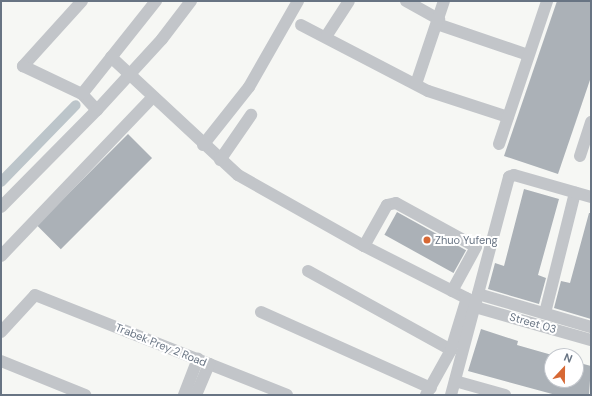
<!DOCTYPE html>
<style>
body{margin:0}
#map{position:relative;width:592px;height:396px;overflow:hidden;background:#f6f7f4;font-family:"DM Sans",sans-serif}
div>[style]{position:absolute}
.canal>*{height:10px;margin:-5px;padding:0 5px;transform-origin:5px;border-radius:5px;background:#bcc5ca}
.building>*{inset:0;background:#abb1b7;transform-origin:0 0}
.minor>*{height:12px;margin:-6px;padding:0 6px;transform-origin:6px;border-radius:6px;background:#c2c5c9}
.dots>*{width:11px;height:11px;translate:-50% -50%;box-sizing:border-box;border:2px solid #fff;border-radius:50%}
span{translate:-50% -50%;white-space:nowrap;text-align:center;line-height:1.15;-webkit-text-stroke:4px #fff;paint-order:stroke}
.poi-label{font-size:11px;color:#687483}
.left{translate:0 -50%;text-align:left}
.street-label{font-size:11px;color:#687483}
.frame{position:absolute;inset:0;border:2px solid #687483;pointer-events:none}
.north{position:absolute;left:544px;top:348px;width:40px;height:40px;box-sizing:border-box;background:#fff;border:1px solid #c3c7cd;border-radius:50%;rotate:22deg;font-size:11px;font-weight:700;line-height:16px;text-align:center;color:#687483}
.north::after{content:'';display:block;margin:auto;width:14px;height:18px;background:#d76834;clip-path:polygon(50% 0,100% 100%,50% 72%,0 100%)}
</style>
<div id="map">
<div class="canal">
<div style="left:1px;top:182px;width:107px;rotate:-45.8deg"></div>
</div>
<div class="building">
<div style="clip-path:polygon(557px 1px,591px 1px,591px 77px,558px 174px,504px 156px)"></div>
<div style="left:128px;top:134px;width:34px;height:129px;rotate:45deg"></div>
<div style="clip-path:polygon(524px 189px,559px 199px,538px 275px,546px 278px,539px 304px,488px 289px,495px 263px,504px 266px)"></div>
<div style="left:397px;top:212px;width:79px;height:26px;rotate:29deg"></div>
<div style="clip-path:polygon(589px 213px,591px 213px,591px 319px,554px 308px,561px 281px,570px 283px)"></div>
<div style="clip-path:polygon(481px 329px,518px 341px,517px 345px,552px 355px,550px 380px,574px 383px,576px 362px,591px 366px,589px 395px,556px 395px,468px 371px)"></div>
</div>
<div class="minor">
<div style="left:82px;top:1px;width:88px;rotate:132.2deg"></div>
<div style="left:23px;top:66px;width:65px;rotate:25.4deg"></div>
<div style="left:82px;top:94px;width:22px;rotate:47deg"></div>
<div style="left:406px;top:1px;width:38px;rotate:29deg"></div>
<div style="left:437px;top:24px;width:96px;rotate:18.8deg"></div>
<div style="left:301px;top:25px;width:143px;rotate:27.5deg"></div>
<div style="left:428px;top:91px;width:84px;rotate:18deg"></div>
<div style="left:327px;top:35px;width:40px;rotate:-57.1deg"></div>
<div style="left:111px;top:57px;width:173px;rotate:42.9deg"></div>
<div style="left:238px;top:175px;width:145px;rotate:29.4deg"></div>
<div style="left:364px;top:246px;width:126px;rotate:27deg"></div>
<div style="left:416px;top:84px;width:88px;rotate:-71.4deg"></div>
<div style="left:82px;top:94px;width:119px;rotate:-51.5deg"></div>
<div style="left:499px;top:144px;width:151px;rotate:-71.4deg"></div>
<div style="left:203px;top:145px;width:74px;rotate:-51.6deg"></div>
<div style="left:249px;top:87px;width:99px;rotate:-60.3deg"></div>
<div style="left:580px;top:156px;width:36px;rotate:-72deg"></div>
<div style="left:220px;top:160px;width:55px;rotate:-55.4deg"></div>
<div style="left:1px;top:207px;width:136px;rotate:-45.3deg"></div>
<div style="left:97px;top:110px;width:96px;rotate:-47.5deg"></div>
<div style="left:162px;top:39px;width:48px;rotate:-52.7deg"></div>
<div style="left:364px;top:246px;width:47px;rotate:-60.7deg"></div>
<div style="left:387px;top:205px;width:9px;rotate:-13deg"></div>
<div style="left:396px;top:203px;width:91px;rotate:28.8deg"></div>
<div style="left:476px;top:247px;width:50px;rotate:118.6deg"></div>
<div style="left:1px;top:256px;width:220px;rotate:-46.3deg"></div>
<div style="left:308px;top:271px;width:163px;rotate:28.9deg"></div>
<div style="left:478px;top:294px;width:118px;rotate:16.3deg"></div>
<div style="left:475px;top:307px;width:121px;rotate:15.9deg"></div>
<div style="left:261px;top:312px;width:186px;rotate:24.1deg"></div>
<div style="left:545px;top:313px;width:124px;rotate:-76deg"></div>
<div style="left:1px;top:332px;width:50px;rotate:-47.4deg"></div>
<div style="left:35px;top:295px;width:271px;rotate:21.6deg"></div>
<div style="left:1px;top:361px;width:91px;rotate:22deg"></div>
<div style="left:455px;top:381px;width:52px;rotate:15.6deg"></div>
<div style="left:184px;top:395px;width:39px;rotate:-69deg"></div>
<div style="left:196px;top:395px;width:34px;rotate:-67deg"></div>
<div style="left:426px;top:395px;width:51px;rotate:-60.9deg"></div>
<div style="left:451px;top:350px;width:54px;rotate:-72.9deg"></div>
<div style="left:451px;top:395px;width:226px;rotate:-75.1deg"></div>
<div style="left:509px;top:177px;width:5px;rotate:-22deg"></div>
<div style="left:514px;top:175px;width:80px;rotate:15.9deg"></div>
</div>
<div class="dots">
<div style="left:427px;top:240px;background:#d76834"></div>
</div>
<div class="poi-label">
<span class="left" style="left:435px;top:240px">Zhuo Yufeng</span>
</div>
<div class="street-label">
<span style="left:533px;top:323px;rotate:16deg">Street 03</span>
<span style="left:161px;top:345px;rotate:22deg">Trabek Prey 2 Road</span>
</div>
<div class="frame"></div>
<div class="north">N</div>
</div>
